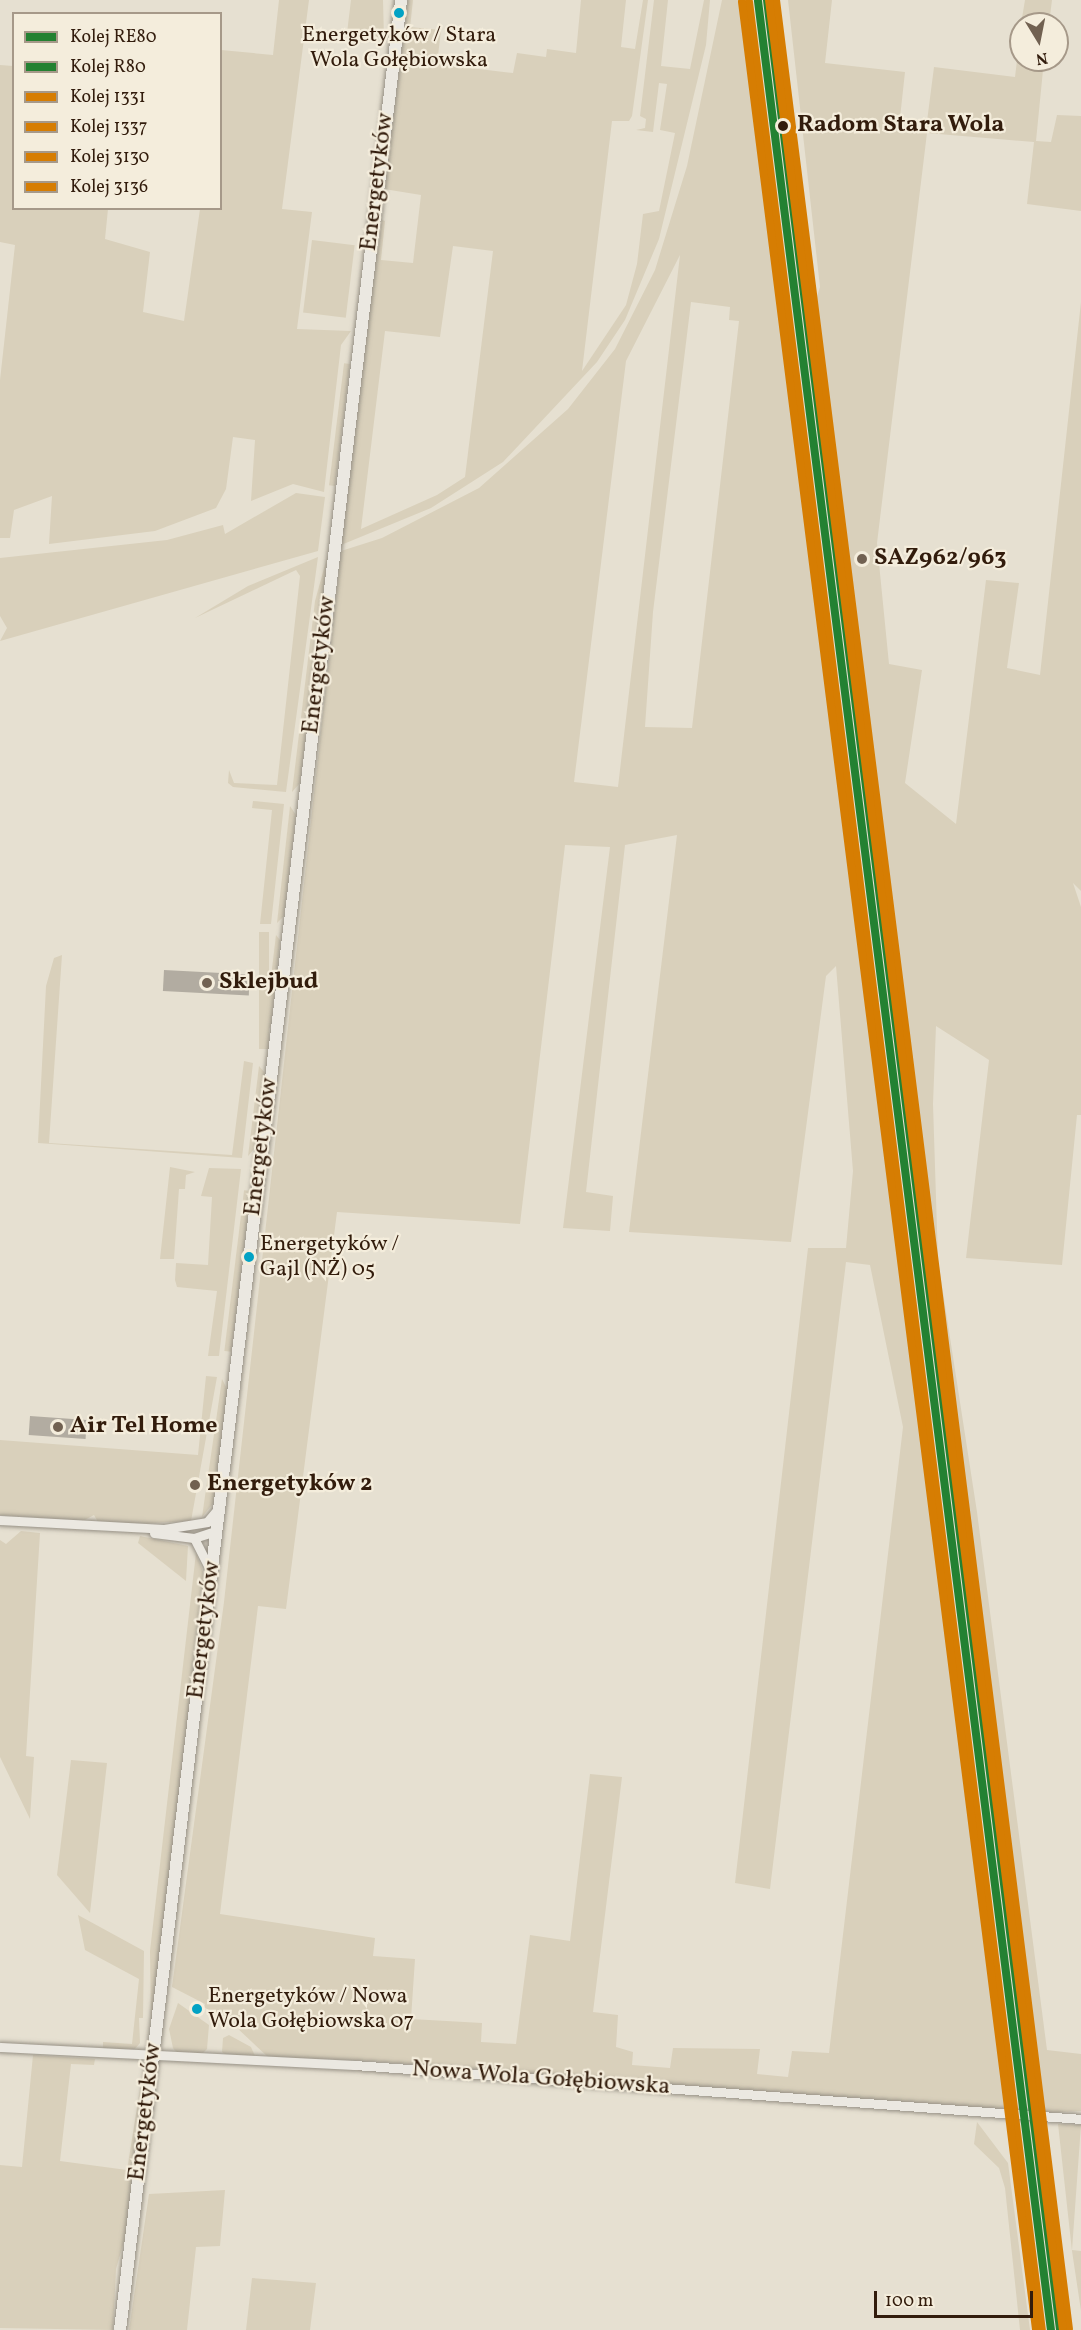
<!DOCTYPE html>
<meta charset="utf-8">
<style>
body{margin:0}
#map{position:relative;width:1081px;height:2330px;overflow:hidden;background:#e6e0d1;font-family:Vollkorn,serif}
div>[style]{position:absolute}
.green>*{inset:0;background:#d9d0bb;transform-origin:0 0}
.building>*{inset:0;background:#b2aca1;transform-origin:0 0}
.roads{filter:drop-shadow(0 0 2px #969085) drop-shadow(0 0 2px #969085)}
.minor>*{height:9px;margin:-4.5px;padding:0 4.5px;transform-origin:4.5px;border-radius:4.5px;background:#ebe8e1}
.secondary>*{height:12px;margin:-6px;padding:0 6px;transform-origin:6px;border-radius:6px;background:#ebe8e1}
.rail-1>*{height:8px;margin:-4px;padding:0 4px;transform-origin:4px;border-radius:4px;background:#238132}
.rail-2>*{height:8px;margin:-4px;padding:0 4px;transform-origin:4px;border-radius:4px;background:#238132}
.rail-3>*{height:8px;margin:-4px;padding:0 4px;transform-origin:4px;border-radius:4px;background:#d67d02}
.rail-4>*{height:8px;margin:-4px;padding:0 4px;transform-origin:4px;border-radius:4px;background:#d67d02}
.rail-5>*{height:8px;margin:-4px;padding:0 4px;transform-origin:4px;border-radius:4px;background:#d67d02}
.rail-6>*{height:8px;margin:-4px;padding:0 4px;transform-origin:4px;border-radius:4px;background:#d67d02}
.dots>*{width:16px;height:16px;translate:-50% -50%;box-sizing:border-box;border:3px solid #f4eddc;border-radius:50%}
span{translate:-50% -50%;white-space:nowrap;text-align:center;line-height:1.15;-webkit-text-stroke:4.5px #f4eddc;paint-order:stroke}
.bus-label{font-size:22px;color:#321c0c}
.left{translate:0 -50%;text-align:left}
.stop-label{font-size:24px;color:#321c0c;font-weight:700}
.street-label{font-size:24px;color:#321c0c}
.poi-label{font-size:24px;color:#321c0c;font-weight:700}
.legend{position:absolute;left:12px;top:12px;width:210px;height:198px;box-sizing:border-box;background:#f4eddc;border:2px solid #a69989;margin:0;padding:8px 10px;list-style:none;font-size:18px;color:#321c0c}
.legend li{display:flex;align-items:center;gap:12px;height:30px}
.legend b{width:30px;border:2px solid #a69989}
.north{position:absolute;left:1009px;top:12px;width:60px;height:60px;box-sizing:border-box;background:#f4eddc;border:2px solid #a69989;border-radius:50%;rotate:170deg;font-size:16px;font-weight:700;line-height:24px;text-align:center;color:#321c0c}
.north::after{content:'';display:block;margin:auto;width:21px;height:27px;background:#716151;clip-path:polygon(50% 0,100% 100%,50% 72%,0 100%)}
.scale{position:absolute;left:874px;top:2291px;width:159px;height:27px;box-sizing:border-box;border:3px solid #321c0c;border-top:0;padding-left:8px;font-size:18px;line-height:21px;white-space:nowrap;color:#321c0c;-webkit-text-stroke:4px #f4eddc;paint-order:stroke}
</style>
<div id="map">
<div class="green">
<div style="clip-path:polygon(279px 0,309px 0,282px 209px,312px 212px,297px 329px,351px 331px,341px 345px,324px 492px,293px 484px,251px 501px,255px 440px,233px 437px,226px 489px,216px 508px,155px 531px,49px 544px,52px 496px,14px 510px,10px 538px,0 538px,0 380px,15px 245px,0 242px,0 65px,13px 66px,14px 208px,108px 209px,105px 239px,150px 252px,143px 312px,184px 321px,200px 209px,220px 208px,221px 50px,273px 55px)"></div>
<div style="clip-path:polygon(351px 0,383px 0,384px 38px,347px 33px)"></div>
<div style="clip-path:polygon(evenodd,408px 0,413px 0,410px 27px,441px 30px,437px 64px,513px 73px,517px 53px,546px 57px,547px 49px,576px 53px,581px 0,626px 0,621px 47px,635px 49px,643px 0,648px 0,632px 116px,629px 121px,612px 121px,582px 371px,626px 305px,637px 264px,643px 214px,659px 211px,675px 133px,660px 130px,667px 84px,659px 83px,653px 132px,636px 130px,645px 128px,646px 119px,640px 116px,654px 0,668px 0,661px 66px,690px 69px,704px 0,710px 0,706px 45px,659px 239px,625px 320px,597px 362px,503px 462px,431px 508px,341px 545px,380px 219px,385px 221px,381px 260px,413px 263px,421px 195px,384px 189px,408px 0,453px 246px,493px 251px,465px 477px,437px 495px,361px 529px,385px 331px,440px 337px,453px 246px)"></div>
<div style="clip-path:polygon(evenodd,722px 0,741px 0,780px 290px,789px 306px,833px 690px,1016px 2112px,371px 2061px,268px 2057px,236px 2027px,204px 2007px,205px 2004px,172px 1987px,224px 1602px,341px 551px,382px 538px,479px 488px,568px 409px,615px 349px,655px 270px,687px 166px,722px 0,680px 255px,618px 787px,574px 782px,626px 361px,680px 255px,722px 0,691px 302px,730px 307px,729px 320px,739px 321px,692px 728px,645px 727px,653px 612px,691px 302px,722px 0,677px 835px,629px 1232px,791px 1242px,826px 976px,836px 966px,853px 1171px,846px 1248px,808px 1248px,735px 1883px,770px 1889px,846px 1262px,870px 1265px,903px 1427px,829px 2053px,792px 2051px,788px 2077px,757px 2074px,760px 2049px,673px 2048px,670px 2068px,632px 2065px,633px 2052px,616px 2047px,618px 2015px,593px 2012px,622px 1777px,590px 1774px,570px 1941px,530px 1935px,516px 2044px,481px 2042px,482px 2023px,411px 2019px,415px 1959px,373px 1956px,375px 1938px,220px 1914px,258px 1606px,286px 1609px,337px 1212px,520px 1224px,565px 845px,610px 847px,563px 1228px,610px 1231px,613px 1196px,586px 1192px,625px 845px,677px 835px)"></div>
<div style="clip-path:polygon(788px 0,832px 0,825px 63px,905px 72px,899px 127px,926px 129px,934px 67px,1015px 77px,1021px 27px,1021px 60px,1044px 60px,1036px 141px,1051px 142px,1057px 115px,1081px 116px,1081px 211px,1027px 204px,1034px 142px,927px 133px,877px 543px,889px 664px,922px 670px,905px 783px,956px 824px,986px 580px,1019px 583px,1007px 668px,1040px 675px,1081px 302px,1081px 891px,1073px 883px,1081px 907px,1081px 1115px,1077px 1115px,1062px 1265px,966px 1258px,989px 1060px,936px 1026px,933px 1104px,938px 1260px,977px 1512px,1047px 2050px,1081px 2054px,1081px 2111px,1043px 2113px,1034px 2050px,857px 669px,815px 303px,820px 287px)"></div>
<div style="clip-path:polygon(1025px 0,1052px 0,1049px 24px,1021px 24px)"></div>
<div style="left:312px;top:240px;width:43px;height:73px;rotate:7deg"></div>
<div style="left:350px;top:364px;width:123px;height:6px;rotate:97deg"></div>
<div style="clip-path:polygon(296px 493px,325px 497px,318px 551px,0 641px,7px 628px,0 616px,0 558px,167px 540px,223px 525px,225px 534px)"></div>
<div style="clip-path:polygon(328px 554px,300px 783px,292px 792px,315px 601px)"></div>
<div style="clip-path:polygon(318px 557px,286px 792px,233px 787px,228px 783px,229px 770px,234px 783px,277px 785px,300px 576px,296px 570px,195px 618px,248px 586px)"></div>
<div style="clip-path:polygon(253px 801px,284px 804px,271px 924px,260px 924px,272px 810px,252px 808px)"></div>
<div style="clip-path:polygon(290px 806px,296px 815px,284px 916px,277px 923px)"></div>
<div style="left:259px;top:932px;width:10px;height:117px"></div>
<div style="clip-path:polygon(276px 935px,280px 940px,271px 1026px,264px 1036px)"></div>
<div style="clip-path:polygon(62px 955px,49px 1143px,232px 1155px,244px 1061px,253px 1063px,242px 1158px,38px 1143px,46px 986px,54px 958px)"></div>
<div style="clip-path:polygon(259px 1066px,265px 1073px,257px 1146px,248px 1156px)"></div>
<div style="clip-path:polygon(170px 1167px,195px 1172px,186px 1175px,185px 1189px,179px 1189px,174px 1259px,160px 1259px)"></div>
<div style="clip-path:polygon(209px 1168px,241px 1169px,219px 1356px,208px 1356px,217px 1291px,177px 1287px,175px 1280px,176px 1263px,208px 1265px,212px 1197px,201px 1196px)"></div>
<div style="left:251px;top:1191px;width:162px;height:7px;rotate:97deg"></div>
<div style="clip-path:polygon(206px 1376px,217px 1377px,191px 1521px,134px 1524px,98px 1522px,94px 1515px,83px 1521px,0 1515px,0 1440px,198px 1455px)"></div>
<div style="clip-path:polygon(222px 1379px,228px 1391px,215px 1501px,202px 1517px)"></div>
<div style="clip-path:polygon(21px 1531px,40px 1533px,26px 1756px,34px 1757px,30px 1819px,0 1757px,0 1540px,6px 1544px)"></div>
<div style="clip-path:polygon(140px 1536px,188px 1546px,186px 1581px,138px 1543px)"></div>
<div style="clip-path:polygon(196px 1553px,205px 1577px,151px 2027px,150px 1951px)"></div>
<div style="clip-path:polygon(71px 1760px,107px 1763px,90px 1913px,57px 1875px)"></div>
<div style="clip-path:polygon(78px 1915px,144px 1951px,143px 2018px,139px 2018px,140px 2043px,134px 2050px,103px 2050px,103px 2042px,132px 2044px,139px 1979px,85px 1950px)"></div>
<div style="clip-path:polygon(178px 2003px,209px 2025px,207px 2049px,201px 2055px,177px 2053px,173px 2048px,169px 2029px)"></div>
<div style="clip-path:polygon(229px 2035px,251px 2047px,255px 2056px,228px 2056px,222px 2052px,223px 2038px)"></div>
<div style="clip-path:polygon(33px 2055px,95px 2059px,94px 2065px,71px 2064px,60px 2161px,127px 2170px,143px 2070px,127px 2231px,116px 2269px,113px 2330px,0 2328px,0 2165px,22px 2167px)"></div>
<div style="clip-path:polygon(977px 2122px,1008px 2163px,1030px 2330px,1020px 2330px,1005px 2188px,999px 2168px,974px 2144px)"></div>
<div style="clip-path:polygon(1058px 2124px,1081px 2125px,1072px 2250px,1081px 2251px,1081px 2311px,1072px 2251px)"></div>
<div style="clip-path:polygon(225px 2190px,220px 2246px,196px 2247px,187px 2330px,129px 2330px,149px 2194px)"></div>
<div style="clip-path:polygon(252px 2278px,316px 2283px,310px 2330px,246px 2330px)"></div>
</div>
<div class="building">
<div style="left:164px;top:970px;width:86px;height:21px;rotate:3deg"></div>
<div style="left:30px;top:1416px;width:57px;height:19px;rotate:4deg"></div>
</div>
<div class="roads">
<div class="minor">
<div style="left:0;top:1520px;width:164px;rotate:3.1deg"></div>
<div style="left:164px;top:1529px;width:44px;rotate:-9.2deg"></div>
<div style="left:207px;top:1522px;width:17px;rotate:-50deg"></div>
<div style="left:154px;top:1533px;width:40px;rotate:7.1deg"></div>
<div style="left:194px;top:1538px;width:23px;rotate:-18deg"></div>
<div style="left:194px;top:1538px;width:37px;rotate:63deg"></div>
<div style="left:0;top:2047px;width:355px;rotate:2.9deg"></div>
<div style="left:355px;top:2065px;width:728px;rotate:4.25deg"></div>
</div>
<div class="secondary">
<div style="left:120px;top:2330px;width:2347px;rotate:-83.12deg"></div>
</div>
</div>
<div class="rail-1">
<div style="left:767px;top:0;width:2348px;rotate:82.83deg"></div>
</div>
<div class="rail-2">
<div style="left:758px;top:1px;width:2347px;rotate:82.83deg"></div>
</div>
<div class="rail-3">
<div style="left:776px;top:0;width:2347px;rotate:82.83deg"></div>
</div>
<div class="rail-4">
<div style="left:749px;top:2px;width:2346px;rotate:82.83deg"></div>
</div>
<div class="rail-5">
<div style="left:769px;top:0;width:2347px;rotate:82.81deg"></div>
</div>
<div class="rail-6">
<div style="left:742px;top:2px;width:2346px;rotate:82.8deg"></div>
</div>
<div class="dots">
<div style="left:399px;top:13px;background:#02a2c4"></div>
<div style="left:783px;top:126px;background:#321c0c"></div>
<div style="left:862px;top:559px;background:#716151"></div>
<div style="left:207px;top:983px;background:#716151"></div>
<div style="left:249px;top:1257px;background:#02a2c4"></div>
<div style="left:58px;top:1427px;background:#716151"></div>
<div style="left:195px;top:1485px;background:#716151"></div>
<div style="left:197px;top:2009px;background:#02a2c4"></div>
</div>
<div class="bus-label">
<span style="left:399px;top:48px">Energetyków / Stara<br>Wola Gołębiowska</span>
<span class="left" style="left:260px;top:1257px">Energetyków /<br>Gajl (NŻ) 05</span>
<span class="left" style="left:208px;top:2009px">Energetyków / Nowa<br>Wola Gołębiowska 07</span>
</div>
<div class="stop-label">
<span class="left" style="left:797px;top:126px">Radom Stara Wola</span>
</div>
<div class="street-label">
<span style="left:378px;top:182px;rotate:-83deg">Energetyków</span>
<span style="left:320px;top:665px;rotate:-83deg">Energetyków</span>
<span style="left:262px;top:1147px;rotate:-83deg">Energetyków</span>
<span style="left:205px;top:1630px;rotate:-83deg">Energetyków</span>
<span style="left:541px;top:2079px;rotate:4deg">Nowa Wola Gołębiowska</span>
<span style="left:146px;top:2112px;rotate:-83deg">Energetyków</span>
</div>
<div class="poi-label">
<span class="left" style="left:874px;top:559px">SAZ962/963</span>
<span class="left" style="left:219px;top:983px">Sklejbud</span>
<span class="left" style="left:70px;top:1427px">Air Tel Home</span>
<span class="left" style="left:207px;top:1485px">Energetyków 2</span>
</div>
<ul class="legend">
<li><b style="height:8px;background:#238132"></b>Kolej RE80</li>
<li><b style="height:8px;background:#238132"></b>Kolej R80</li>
<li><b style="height:8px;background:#d67d02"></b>Kolej 1331</li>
<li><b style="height:8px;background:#d67d02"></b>Kolej 1337</li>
<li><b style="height:8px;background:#d67d02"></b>Kolej 3130</li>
<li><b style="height:8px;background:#d67d02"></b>Kolej 3136</li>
</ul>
<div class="north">N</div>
<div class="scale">100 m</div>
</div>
